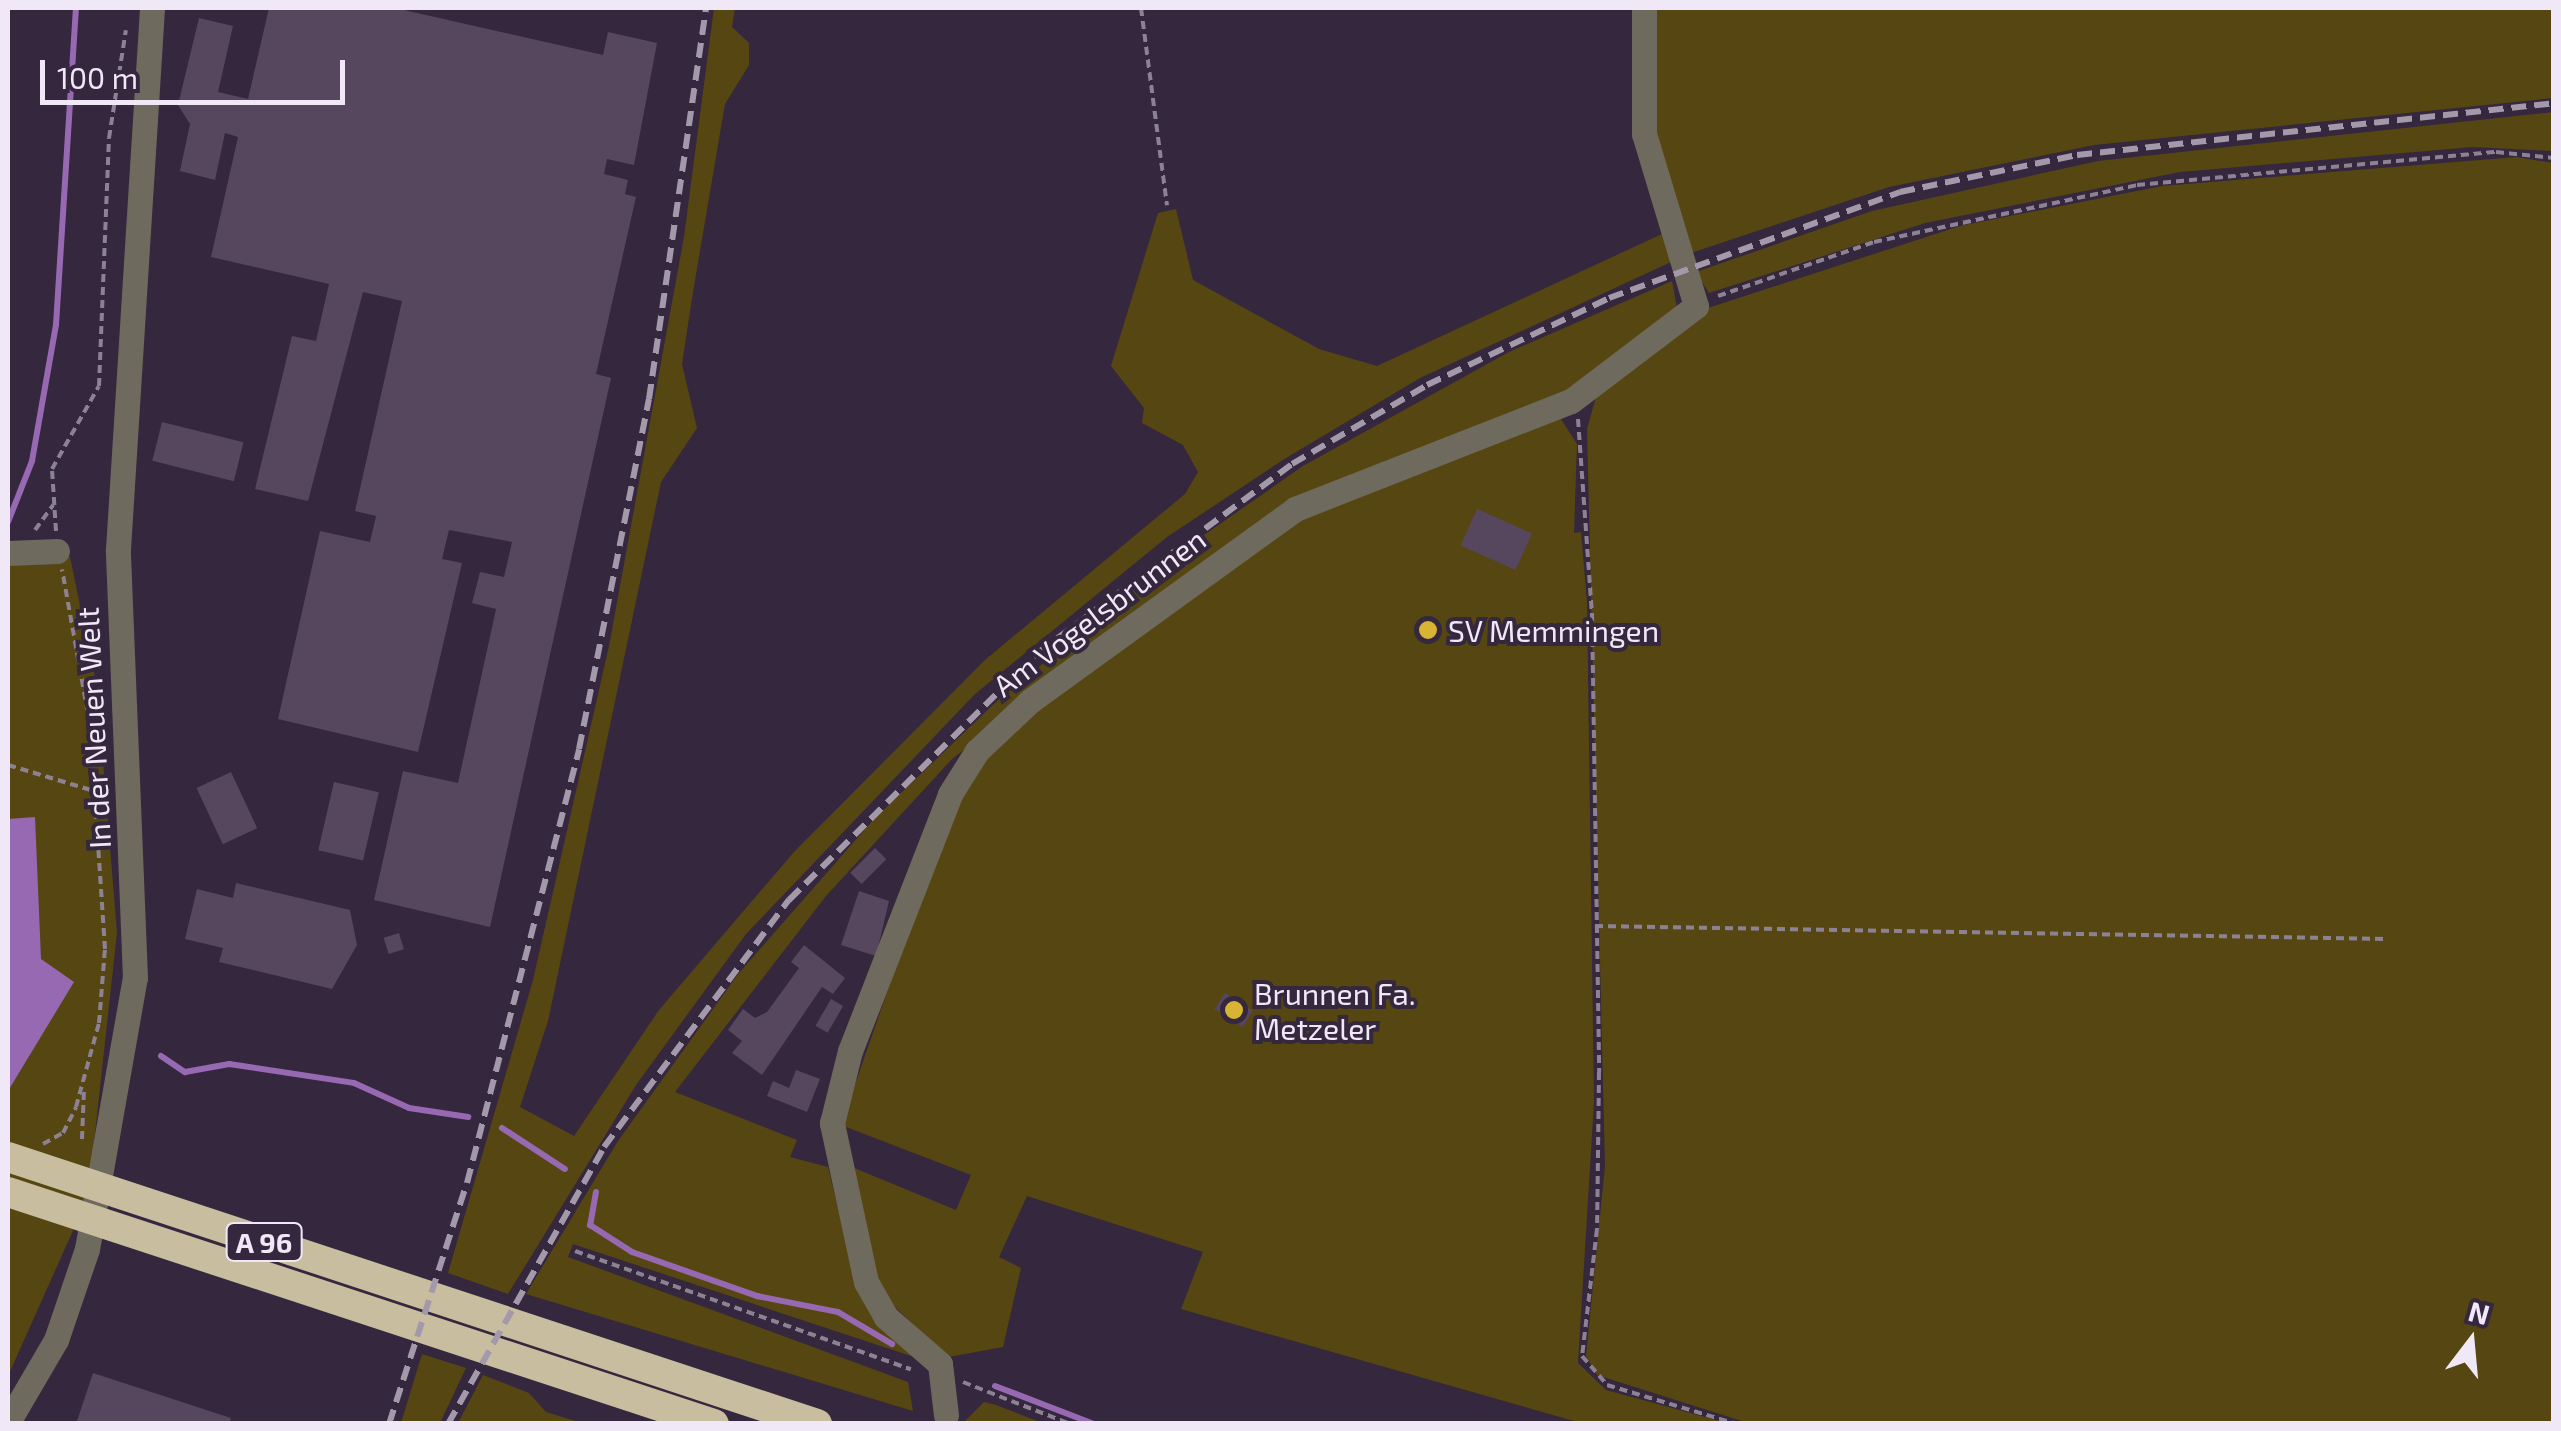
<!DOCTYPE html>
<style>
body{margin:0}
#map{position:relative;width:2561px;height:1431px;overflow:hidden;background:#35273d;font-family:"Exo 2",sans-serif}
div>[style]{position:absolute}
.green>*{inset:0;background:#564712}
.water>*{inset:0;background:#9869b3}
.stream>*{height:6px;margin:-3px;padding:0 3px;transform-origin:3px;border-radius:3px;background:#9869b3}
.building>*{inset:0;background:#56475f;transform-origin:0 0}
.path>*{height:4px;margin-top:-2px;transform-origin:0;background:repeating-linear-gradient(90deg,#8d8294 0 8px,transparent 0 13px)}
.minor>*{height:25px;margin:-12.5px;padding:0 12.5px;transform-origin:12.5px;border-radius:12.5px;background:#6e6a5e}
.highway>*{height:30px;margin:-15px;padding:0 15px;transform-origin:15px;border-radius:15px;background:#c8be9f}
.rail>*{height:6px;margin-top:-3px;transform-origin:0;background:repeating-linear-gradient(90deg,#a499ab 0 15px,transparent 0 23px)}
.dots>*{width:28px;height:28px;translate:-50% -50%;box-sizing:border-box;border:5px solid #35273d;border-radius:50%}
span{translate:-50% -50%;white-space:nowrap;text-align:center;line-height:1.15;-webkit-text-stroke:8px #35273d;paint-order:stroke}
.shield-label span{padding:2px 8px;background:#35273d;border:2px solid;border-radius:8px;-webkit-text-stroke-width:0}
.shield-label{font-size:28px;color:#f1e8f7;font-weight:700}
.street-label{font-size:30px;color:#f1e8f7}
.poi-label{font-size:30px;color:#f1e8f7}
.left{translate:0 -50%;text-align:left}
.frame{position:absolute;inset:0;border:10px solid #f1e8f7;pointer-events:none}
.north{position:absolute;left:2421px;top:1291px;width:100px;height:100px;-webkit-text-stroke:8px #35273d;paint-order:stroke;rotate:16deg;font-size:28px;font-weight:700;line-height:40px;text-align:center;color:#f1e8f7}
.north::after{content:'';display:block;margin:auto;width:35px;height:45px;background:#f1e8f7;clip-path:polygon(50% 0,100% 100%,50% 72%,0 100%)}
.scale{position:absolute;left:40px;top:60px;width:305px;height:45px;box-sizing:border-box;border:5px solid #f1e8f7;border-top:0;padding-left:12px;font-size:30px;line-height:35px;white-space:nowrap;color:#f1e8f7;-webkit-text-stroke:8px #35273d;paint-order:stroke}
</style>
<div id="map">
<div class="green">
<div style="clip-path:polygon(714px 8px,735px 8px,732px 27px,749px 43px,749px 65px,725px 104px,693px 292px,682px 364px,697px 428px,661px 482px,548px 1021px,520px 1107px,574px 1136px,659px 1010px,794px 852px,985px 660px,1185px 494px,1198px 472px,1183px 445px,1142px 423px,1144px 408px,1111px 366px,1158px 213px,1176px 209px,1193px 280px,1319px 349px,1377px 366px,1662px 234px,1671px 262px,1420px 378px,1286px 458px,1167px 537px,975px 694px,746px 934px,636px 1085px,508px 1294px,448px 1273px,533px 980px,609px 646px,684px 237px)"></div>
<div style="clip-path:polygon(1651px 8px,2553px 8px,2553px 98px,2094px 145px,1889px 187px,1685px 255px,1650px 129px)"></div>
<div style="clip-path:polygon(2553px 112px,2553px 151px,2473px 147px,2180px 172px,1925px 223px,1709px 293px,1696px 272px,1872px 211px,2098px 161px)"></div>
<div style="clip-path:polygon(2517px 157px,2553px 163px,2553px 1423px,1748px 1423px,1597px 1375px,1586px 1356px,1605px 1166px,1587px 429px,1596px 397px,1699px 311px,1960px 226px,2162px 186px)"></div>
<div style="clip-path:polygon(1672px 281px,1677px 308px,1577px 387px,1287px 504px,952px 759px,826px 896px,675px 1092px,797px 1140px,790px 1157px,828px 1167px,843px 1229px,920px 1359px,573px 1244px,568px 1257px,908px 1382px,913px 1411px,526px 1294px,618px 1141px,739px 973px,874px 819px,996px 702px,1177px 554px,1303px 466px,1509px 352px)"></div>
<div style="clip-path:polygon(1559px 416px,1577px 444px,1574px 533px,1581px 532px,1587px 602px,1594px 1102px,1578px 1363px,1606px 1390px,1727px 1423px,1581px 1423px,1181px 1309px,1203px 1252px,1027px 1196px,999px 1257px,1021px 1268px,1003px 1347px,948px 1357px,878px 1291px,842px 1163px,956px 1210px,971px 1175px,841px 1125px,952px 805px,1001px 736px,1305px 511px)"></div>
<div style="clip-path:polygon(8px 557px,70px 557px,97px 687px,117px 933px,88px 1197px,8px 1376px)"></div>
<div style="clip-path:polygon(422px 1354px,466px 1368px,440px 1423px,401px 1423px)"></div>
<div style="clip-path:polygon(483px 1375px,529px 1393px,546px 1412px,582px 1423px,458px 1423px)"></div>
<div style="clip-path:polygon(984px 1402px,996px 1405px,1042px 1423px,963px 1423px)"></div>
</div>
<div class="water">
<div style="clip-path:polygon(35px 817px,41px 959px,74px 982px,8px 1091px,8px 819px)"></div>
</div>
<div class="stream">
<div style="left:8px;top:522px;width:66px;rotate:-68.5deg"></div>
<div style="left:32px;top:461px;width:138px;rotate:-80deg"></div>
<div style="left:56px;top:325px;width:318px;rotate:-86.4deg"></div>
<div style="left:161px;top:1056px;width:29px;rotate:34deg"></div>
<div style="left:185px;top:1072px;width:45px;rotate:-10.3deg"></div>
<div style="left:229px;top:1064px;width:126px;rotate:8.6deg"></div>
<div style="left:354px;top:1083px;width:60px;rotate:24.4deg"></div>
<div style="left:409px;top:1108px;width:60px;rotate:8.7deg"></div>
<div style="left:502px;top:1128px;width:75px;rotate:33.1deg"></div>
<div style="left:596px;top:1192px;width:34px;rotate:100deg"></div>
<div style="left:590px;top:1225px;width:50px;rotate:32.7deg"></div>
<div style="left:632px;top:1252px;width:133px;rotate:19.4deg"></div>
<div style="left:757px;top:1296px;width:83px;rotate:11.2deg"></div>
<div style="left:838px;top:1312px;width:63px;rotate:30.7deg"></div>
<div style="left:995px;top:1386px;width:106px;rotate:21deg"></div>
</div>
<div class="building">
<div style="clip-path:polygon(269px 8px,395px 8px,603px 55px,608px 32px,657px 43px,634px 165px,607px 159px,604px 174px,628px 180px,625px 194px,636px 197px,596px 374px,611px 378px,490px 927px,374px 900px,403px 771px,458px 783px,496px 609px,472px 603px,480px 572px,504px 577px,512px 542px,449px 530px,442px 559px,462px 563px,418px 752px,278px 719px,320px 531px,370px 542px,376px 516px,355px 511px,402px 301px,363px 292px,308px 501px,255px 489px,292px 336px,316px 341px,329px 284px,211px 257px,238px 137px,225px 133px,215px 180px,180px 171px,190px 124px,178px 105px,199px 18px,233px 26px,218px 92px,248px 99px)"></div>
<div style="left:162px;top:422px;width:84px;height:40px;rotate:14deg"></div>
<div style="left:1477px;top:509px;width:60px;height:40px;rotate:24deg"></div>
<div style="left:231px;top:772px;width:62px;height:38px;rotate:65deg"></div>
<div style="left:334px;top:782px;width:46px;height:70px;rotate:13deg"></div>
<div style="left:875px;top:848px;width:16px;height:35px;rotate:45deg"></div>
<div style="clip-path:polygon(236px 883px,350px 910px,357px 945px,332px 989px,219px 962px,223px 948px,185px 939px,197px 889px,233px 898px)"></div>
<div style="clip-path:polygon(859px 891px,889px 901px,876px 956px,841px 945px)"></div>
<div style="left:399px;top:933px;width:17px;height:16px;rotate:73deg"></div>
<div style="clip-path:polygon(804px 945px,845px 978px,833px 994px,822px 987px,762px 1075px,732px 1053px,742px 1041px,728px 1030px,743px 1009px,755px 1018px,767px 1012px,799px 968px,791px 962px)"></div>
<div style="left:1225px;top:993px;width:33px;height:19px;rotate:33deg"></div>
<div style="left:831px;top:999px;width:14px;height:31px;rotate:30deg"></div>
<div style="clip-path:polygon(796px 1070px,820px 1079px,807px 1112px,767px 1096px,773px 1081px,789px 1088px)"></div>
<div style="clip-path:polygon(93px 1373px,231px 1418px,229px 1424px,76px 1424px)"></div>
</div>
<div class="path">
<div style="left:1141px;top:8px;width:199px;rotate:82.5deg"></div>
<div style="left:1718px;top:296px;width:165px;rotate:-19.1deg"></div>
<div style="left:1874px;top:242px;width:269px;rotate:-12.2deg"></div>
<div style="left:2137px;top:185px;width:361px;rotate:-5.3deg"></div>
<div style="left:2496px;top:152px;width:58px;rotate:5.9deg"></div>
<div style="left:1578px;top:419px;width:195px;rotate:85.9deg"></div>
<div style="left:1592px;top:613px;width:459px;rotate:89.1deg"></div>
<div style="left:1599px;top:1072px;width:157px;rotate:90.7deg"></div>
<div style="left:1597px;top:1229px;width:128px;rotate:96.7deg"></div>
<div style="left:1582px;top:1356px;width:38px;rotate:49deg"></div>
<div style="left:1607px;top:1385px;width:136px;rotate:16.7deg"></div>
<div style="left:35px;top:530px;width:31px;rotate:-54deg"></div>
<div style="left:56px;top:531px;width:62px;rotate:-93.7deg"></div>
<div style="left:52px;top:469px;width:95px;rotate:-60.5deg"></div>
<div style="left:99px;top:386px;width:248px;rotate:-87.7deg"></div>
<div style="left:109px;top:138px;width:109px;rotate:-81.1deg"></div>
<div style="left:8px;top:765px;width:90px;rotate:16.8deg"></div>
<div style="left:1595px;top:926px;width:792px;rotate:0.94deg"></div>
<div style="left:82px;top:1139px;width:50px;rotate:-87.7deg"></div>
<div style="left:43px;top:1144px;width:23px;rotate:-29deg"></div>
<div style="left:63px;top:1133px;width:29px;rotate:-63deg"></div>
<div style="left:76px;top:1107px;width:87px;rotate:-74.7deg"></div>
<div style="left:99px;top:1023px;width:74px;rotate:-85.4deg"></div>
<div style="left:105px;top:949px;width:225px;rotate:-93.8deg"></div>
<div style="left:90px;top:725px;width:158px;rotate:-100.2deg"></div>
<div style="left:575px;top:1251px;width:356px;rotate:19.4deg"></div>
<div style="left:963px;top:1382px;width:115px;rotate:21.4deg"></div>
</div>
<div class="minor">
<div style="left:8px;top:553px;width:49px;rotate:-2.3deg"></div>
<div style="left:946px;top:1415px;width:51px;rotate:-96.7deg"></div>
<div style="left:940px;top:1364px;width:72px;rotate:-139deg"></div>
<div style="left:886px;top:1317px;width:40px;rotate:-119.7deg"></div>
<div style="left:866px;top:1282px;width:163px;rotate:-102.1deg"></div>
<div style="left:832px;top:1123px;width:74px;rotate:-76deg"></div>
<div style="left:850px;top:1051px;width:276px;rotate:-68.7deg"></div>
<div style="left:950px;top:794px;width:51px;rotate:-57.9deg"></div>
<div style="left:977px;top:751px;width:73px;rotate:-43.3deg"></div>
<div style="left:1030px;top:701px;width:327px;rotate:-35.9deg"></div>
<div style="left:1295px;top:509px;width:296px;rotate:-21.4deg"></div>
<div style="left:1571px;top:401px;width:157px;rotate:-37.2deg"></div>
<div style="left:1696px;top:306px;width:180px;rotate:-106.8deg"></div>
<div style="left:1644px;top:134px;width:126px;rotate:-90deg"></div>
<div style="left:8px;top:1422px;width:95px;rotate:-59.7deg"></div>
<div style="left:56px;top:1340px;width:96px;rotate:-71.2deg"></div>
<div style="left:87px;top:1249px;width:275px;rotate:-80deg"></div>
<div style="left:135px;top:978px;width:429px;rotate:-92.3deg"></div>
<div style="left:118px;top:549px;width:542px;rotate:-86.4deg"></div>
</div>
<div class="highway">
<div style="left:8px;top:1157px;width:852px;rotate:18.26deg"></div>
<div style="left:8px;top:1192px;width:743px;rotate:18.19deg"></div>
</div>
<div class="rail">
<div style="left:389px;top:1424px;width:253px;rotate:-72.1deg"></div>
<div style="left:467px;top:1183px;width:448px;rotate:-75.5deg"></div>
<div style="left:579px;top:749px;width:357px;rotate:-78.7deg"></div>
<div style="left:649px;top:399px;width:395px;rotate:-81.7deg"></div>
<div style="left:448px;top:1424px;width:318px;rotate:-60.6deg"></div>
<div style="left:604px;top:1147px;width:309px;rotate:-53.2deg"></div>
<div style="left:789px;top:900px;width:352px;rotate:-44.8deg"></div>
<div style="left:1039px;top:652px;width:315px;rotate:-36.6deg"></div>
<div style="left:1292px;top:464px;width:156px;rotate:-30.3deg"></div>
<div style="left:1427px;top:385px;width:202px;rotate:-25.5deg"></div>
<div style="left:1609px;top:298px;width:310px;rotate:-20deg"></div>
<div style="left:1900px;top:192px;width:181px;rotate:-11.8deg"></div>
<div style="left:2077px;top:155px;width:480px;rotate:-6.2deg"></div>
</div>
<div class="dots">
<div style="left:1428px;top:630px;background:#d8b434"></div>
<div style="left:1234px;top:1010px;background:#d8b434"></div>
</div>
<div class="shield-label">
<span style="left:264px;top:1242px">A 96</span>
</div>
<div class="street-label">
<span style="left:1099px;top:612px;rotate:-37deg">Am Vogelsbrunnen</span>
<span style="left:93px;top:728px;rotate:-93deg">In der Neuen Welt</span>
</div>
<div class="poi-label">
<span class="left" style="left:1448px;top:630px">SV Memmingen</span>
<span class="left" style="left:1254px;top:1010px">Brunnen Fa.<br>Metzeler</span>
</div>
<div class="frame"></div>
<div class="north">N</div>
<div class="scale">100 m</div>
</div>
